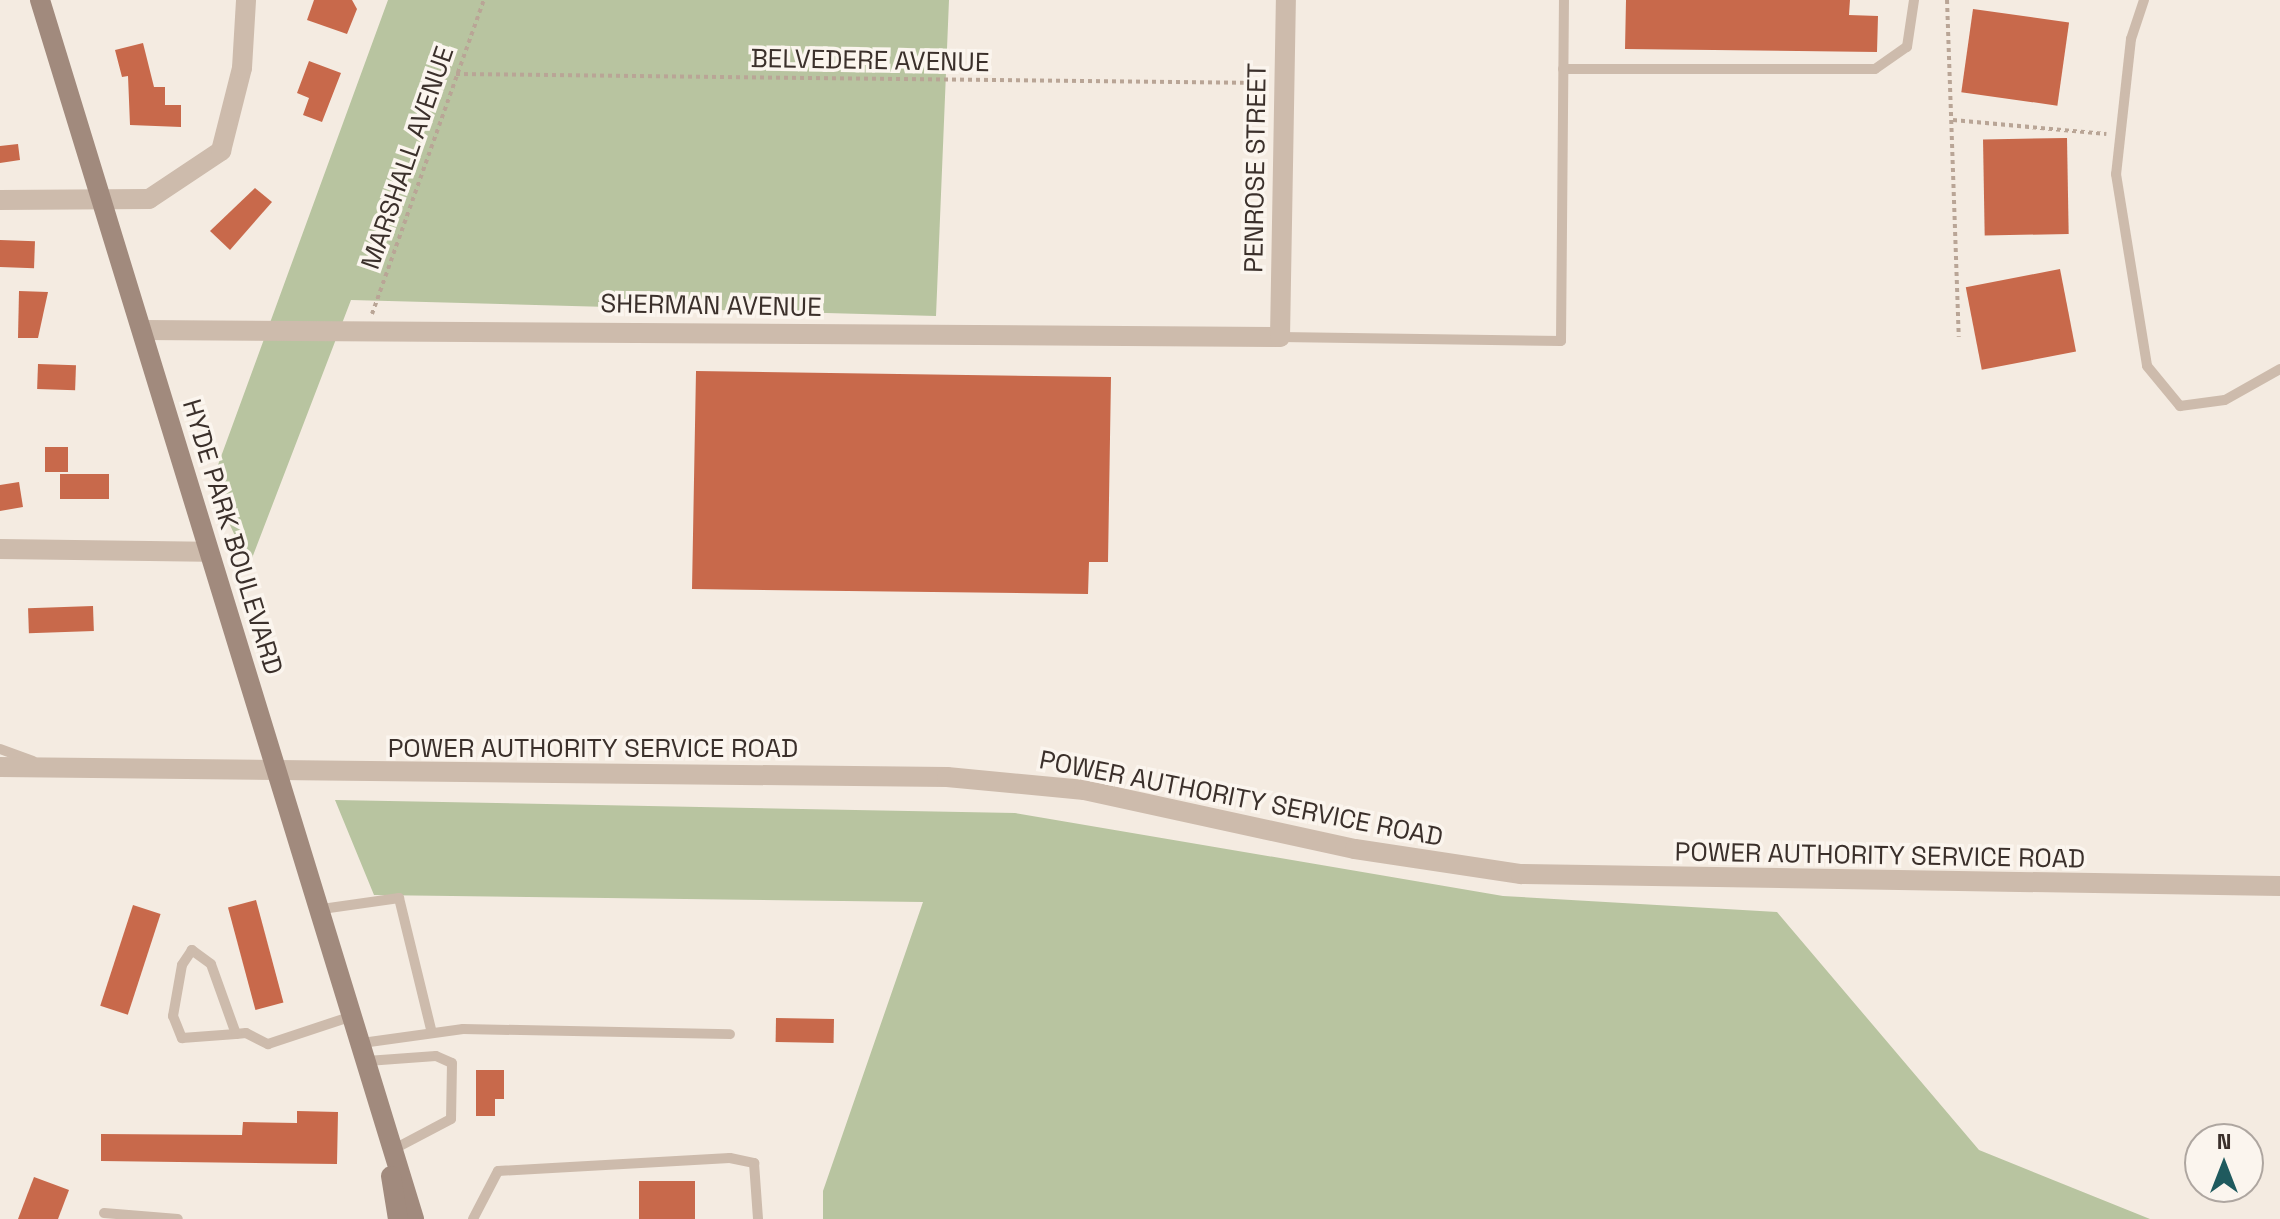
<!DOCTYPE html>
<style>
body{margin:0}
#map{position:relative;width:2280px;height:1219px;overflow:hidden;background:#f4ebe1;font-family:"Space Grotesk",sans-serif}
div>[style]{position:absolute}
.green>*{inset:0;background:#b8c4a0}
.building>*{inset:0;background:#c8694b;transform-origin:0 0}
.path>*{height:4px;margin-top:-2px;transform-origin:0;background:repeating-linear-gradient(90deg,#b9a596 0 4px,transparent 0 8px)}
.service>*{height:10px;margin:-5px;padding:0 5px;transform-origin:5px;border-radius:5px;background:#cdbbac}
.minor>*{height:20px;margin:-10px;padding:0 10px;transform-origin:10px;border-radius:10px;background:#cdbbac}
.secondary>*{height:20px;margin:-10px;padding:0 10px;transform-origin:10px;border-radius:10px;background:#a18a7d}
span{translate:-50% -50%;white-space:nowrap;text-align:center;line-height:1.15;-webkit-text-stroke:7px #fbf5ee;paint-order:stroke}
.street-label{font-size:26px;color:#3b302b}
.north{position:absolute;left:2184px;top:1123px;width:80px;height:80px;box-sizing:border-box;background:#fbf5ee;border:2px solid #aea6a0;border-radius:50%;rotate:0deg;font-size:22px;font-weight:700;line-height:32px;text-align:center;color:#3b302b}
.north::after{content:'';display:block;margin:auto;width:28px;height:36px;background:#1f5a5e;clip-path:polygon(50% 0,100% 100%,50% 72%,0 100%)}
</style>
<div id="map">
<div class="green">
<div style="clip-path:polygon(388px 0,949px 0,936px 316px,351px 300px,249px 566px,211px 484px)"></div>
<div style="clip-path:polygon(335px 800px,1015px 813px,1503px 896px,1777px 912px,1979px 1150px,2150px 1219px,823px 1219px,823px 1191px,923px 902px,374px 895px)"></div>
</div>
<div class="building">
<div style="clip-path:polygon(314px 0,352px 0,357px 9px,347px 34px,307px 20px)"></div>
<div style="clip-path:polygon(1626px 0,1850px 0,1849px 15px,1878px 16px,1877px 52px,1625px 49px)"></div>
<div style="left:1973px;top:9px;width:97px;height:84px;rotate:8deg"></div>
<div style="clip-path:polygon(143px 43px,154px 87px,165px 87px,165px 105px,181px 105px,181px 127px,130px 125px,128px 76px,122px 77px,115px 50px)"></div>
<div style="clip-path:polygon(309px 61px,341px 73px,322px 122px,303px 115px,309px 98px,297px 93px)"></div>
<div style="left:2067px;top:138px;width:96px;height:84px;rotate:89deg"></div>
<div style="clip-path:polygon(18px 144px,20px 160px,0 163px,0 146px)"></div>
<div style="clip-path:polygon(255px 188px,272px 202px,230px 250px,210px 231px)"></div>
<div style="left:0;top:240px;width:35px;height:27px;rotate:2deg"></div>
<div style="left:2060px;top:269px;width:84px;height:96px;rotate:79deg"></div>
<div style="clip-path:polygon(19px 291px,48px 292px,38px 338px,18px 338px)"></div>
<div style="left:38px;top:364px;width:38px;height:25px;rotate:2deg"></div>
<div style="clip-path:polygon(696px 371px,1111px 377px,1108px 562px,1089px 562px,1088px 594px,692px 589px)"></div>
<div style="left:45px;top:447px;width:23px;height:25px"></div>
<div style="left:60px;top:474px;width:49px;height:25px"></div>
<div style="clip-path:polygon(19px 482px,23px 507px,0 511px,0 485px)"></div>
<div style="left:93px;top:606px;width:25px;height:65px;rotate:88deg"></div>
<div style="left:256px;top:900px;width:106px;height:29px;rotate:75deg"></div>
<div style="left:133px;top:905px;width:29px;height:106px;rotate:18deg"></div>
<div style="left:776px;top:1018px;width:58px;height:24px;rotate:1deg"></div>
<div style="clip-path:polygon(476px 1070px,504px 1070px,504px 1099px,495px 1099px,495px 1116px,476px 1116px)"></div>
<div style="clip-path:polygon(297px 1111px,338px 1112px,337px 1164px,101px 1161px,101px 1134px,242px 1135px,243px 1122px,297px 1123px)"></div>
<div style="clip-path:polygon(34px 1177px,69px 1190px,58px 1219px,18px 1219px)"></div>
<div style="left:639px;top:1181px;width:56px;height:38px"></div>
</div>
<div class="path">
<div style="left:1947px;top:0;width:337px;rotate:88deg"></div>
<div style="left:456px;top:74px;width:810px;rotate:0.64deg"></div>
<div style="left:1953px;top:120px;width:154px;rotate:5.2deg"></div>
<div style="left:372px;top:314px;width:333px;rotate:-70.4deg"></div>
</div>
<div class="service">
<div style="left:2144px;top:0;width:41px;rotate:108.4deg"></div>
<div style="left:2131px;top:39px;width:136px;rotate:96.3deg"></div>
<div style="left:2116px;top:174px;width:194px;rotate:80.8deg"></div>
<div style="left:2147px;top:366px;width:52px;rotate:50.5deg"></div>
<div style="left:2180px;top:406px;width:45px;rotate:-7.6deg"></div>
<div style="left:2225px;top:400px;width:63px;rotate:-29.4deg"></div>
<div style="left:1563px;top:69px;width:312px"></div>
<div style="left:1875px;top:69px;width:39px;rotate:-35deg"></div>
<div style="left:1907px;top:47px;width:48px;rotate:-81.5deg"></div>
<div style="left:1280px;top:337px;width:281px;rotate:0.8deg"></div>
<div style="left:1561px;top:341px;width:341px;rotate:-89.5deg"></div>
<div style="left:0;top:749px;width:35px;rotate:20deg"></div>
<div style="left:322px;top:909px;width:78px;rotate:-8.1deg"></div>
<div style="left:399px;top:898px;width:139px;rotate:76.3deg"></div>
<div style="left:236px;top:1034px;width:74px;rotate:-109.7deg"></div>
<div style="left:211px;top:964px;width:24px;rotate:-144deg"></div>
<div style="left:192px;top:950px;width:18px;rotate:124deg"></div>
<div style="left:182px;top:965px;width:52px;rotate:100deg"></div>
<div style="left:173px;top:1016px;width:24px;rotate:68deg"></div>
<div style="left:182px;top:1038px;width:54px;rotate:-4.2deg"></div>
<div style="left:236px;top:1034px;width:10px;rotate:-6deg"></div>
<div style="left:246px;top:1033px;width:25px;rotate:27deg"></div>
<div style="left:268px;top:1044px;width:89px;rotate:-18.4deg"></div>
<div style="left:362px;top:1043px;width:102px;rotate:-7.9deg"></div>
<div style="left:463px;top:1029px;width:267px;rotate:1.1deg"></div>
<div style="left:367px;top:1061px;width:69px;rotate:-4.1deg"></div>
<div style="left:436px;top:1056px;width:17px;rotate:24deg"></div>
<div style="left:452px;top:1063px;width:56px;rotate:91deg"></div>
<div style="left:451px;top:1119px;width:64px;rotate:152.2deg"></div>
<div style="left:104px;top:1213px;width:74px;rotate:4.6deg"></div>
<div style="left:473px;top:1219px;width:54px;rotate:-62.5deg"></div>
<div style="left:498px;top:1171px;width:232px;rotate:-3.2deg"></div>
<div style="left:730px;top:1158px;width:25px;rotate:12deg"></div>
<div style="left:754px;top:1163px;width:56px;rotate:85.9deg"></div>
</div>
<div class="minor">
<div style="left:0;top:200px;width:149px;rotate:-0.4deg"></div>
<div style="left:149px;top:199px;width:87px;rotate:-33.7deg"></div>
<div style="left:221px;top:151px;width:86px;rotate:-75.8deg"></div>
<div style="left:242px;top:68px;width:68px;rotate:-86.6deg"></div>
<div style="left:142px;top:330px;width:1138px;rotate:0.35deg"></div>
<div style="left:1280px;top:337px;width:337px;rotate:-89deg"></div>
<div style="left:0;top:549px;width:205px;rotate:0.8deg"></div>
<div style="left:0;top:767px;width:947px;rotate:0.61deg"></div>
<div style="left:947px;top:777px;width:138px;rotate:5.4deg"></div>
<div style="left:1084px;top:790px;width:277px;rotate:12.3deg"></div>
<div style="left:1355px;top:849px;width:168px;rotate:8.6deg"></div>
<div style="left:1521px;top:874px;width:759px;rotate:0.91deg"></div>
</div>
<div class="secondary">
<div style="left:40px;top:0;width:1275px;rotate:72.94deg"></div>
<div style="left:391px;top:1176px;width:44px;rotate:80.8deg"></div>
</div>
<div class="street-label">
<span style="left:870px;top:61px;rotate:1deg">BELVEDERE AVENUE</span>
<span style="left:408px;top:158px;rotate:-71deg">MARSHALL AVENUE</span>
<span style="left:1256px;top:168px;rotate:-89deg">PENROSE STREET</span>
<span style="left:711px;top:306px;rotate:1deg">SHERMAN AVENUE</span>
<span style="left:232px;top:537px;rotate:73deg">HYDE PARK BOULEVARD</span>
<span style="left:593px;top:749px">POWER AUTHORITY SERVICE ROAD</span>
<span style="left:1241px;top:799px;rotate:11deg">POWER AUTHORITY SERVICE ROAD</span>
<span style="left:1880px;top:856px;rotate:1deg">POWER AUTHORITY SERVICE ROAD</span>
</div>
<div class="north">N</div>
</div>
